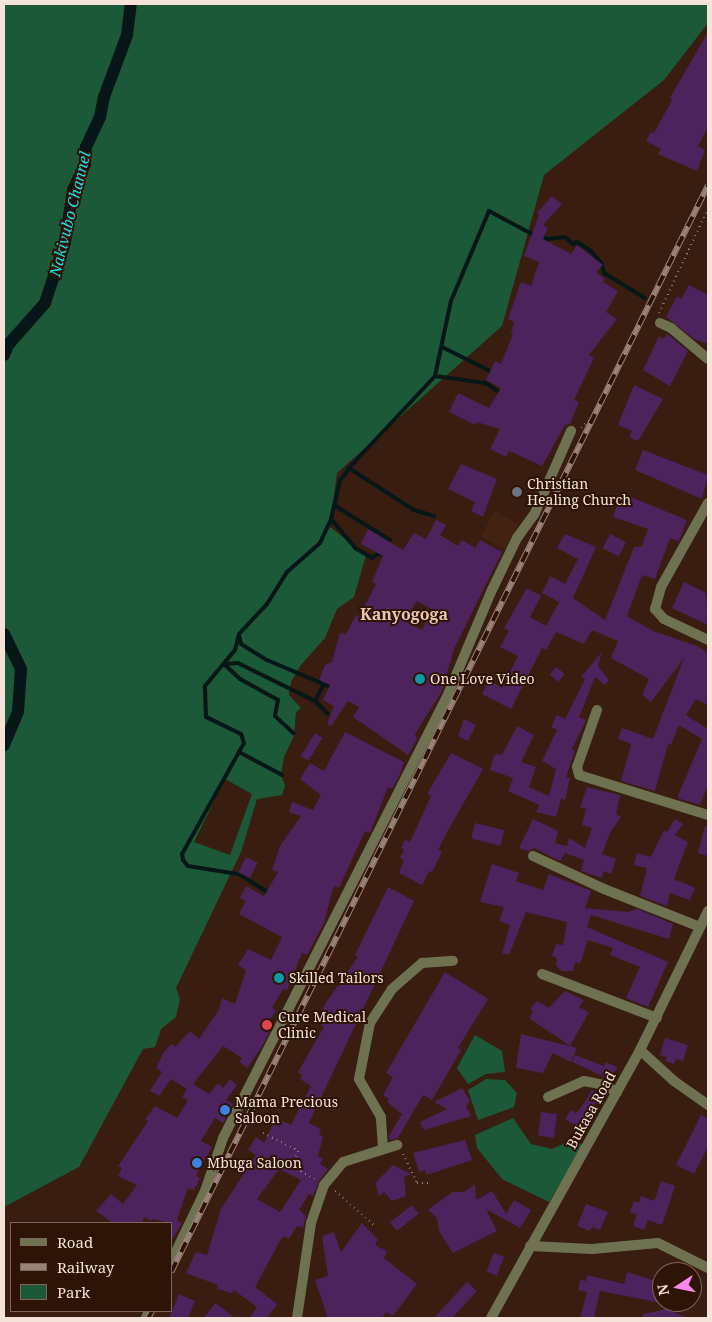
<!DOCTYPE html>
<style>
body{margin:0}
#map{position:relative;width:712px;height:1322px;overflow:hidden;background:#381d10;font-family:"Noto Serif",serif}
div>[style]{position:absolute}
.built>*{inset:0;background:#442212;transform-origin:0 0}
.green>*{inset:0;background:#1b5938}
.stream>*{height:4px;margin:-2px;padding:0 2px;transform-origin:2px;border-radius:2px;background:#071617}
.canal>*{height:12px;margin:-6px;padding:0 6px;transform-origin:6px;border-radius:6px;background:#071617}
.building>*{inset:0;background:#4d235e;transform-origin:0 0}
.path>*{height:2px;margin-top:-1px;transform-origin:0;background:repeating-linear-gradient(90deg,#967f74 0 1px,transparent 0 5px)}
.minor>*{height:10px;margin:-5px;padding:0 5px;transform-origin:5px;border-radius:5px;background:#6e7251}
.tertiary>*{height:10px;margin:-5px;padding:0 5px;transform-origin:5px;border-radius:5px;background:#6e7251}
.rail>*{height:5.5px;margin-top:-2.75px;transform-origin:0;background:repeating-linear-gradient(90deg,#2e1307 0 11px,#998277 0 22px);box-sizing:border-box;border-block:1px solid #998277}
.dots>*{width:14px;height:14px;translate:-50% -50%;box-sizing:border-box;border:2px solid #2e1307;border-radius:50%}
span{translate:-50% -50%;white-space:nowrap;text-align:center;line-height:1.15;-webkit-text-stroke:4px #2e1307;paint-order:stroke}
.poi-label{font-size:14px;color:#f5e2d9}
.left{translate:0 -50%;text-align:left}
.street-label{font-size:14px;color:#f5e2d9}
.water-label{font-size:15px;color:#1ae1e8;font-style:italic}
.quarter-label{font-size:16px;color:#ebc6b5;font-weight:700}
.frame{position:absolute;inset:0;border:5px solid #f5e2d9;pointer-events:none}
.legend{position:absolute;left:10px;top:1222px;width:162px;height:90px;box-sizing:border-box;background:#2e1307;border:1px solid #7e665b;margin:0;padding:6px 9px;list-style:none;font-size:15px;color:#f5e2d9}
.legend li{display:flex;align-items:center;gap:10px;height:25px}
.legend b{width:25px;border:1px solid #7e665b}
.north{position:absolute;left:652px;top:1262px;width:50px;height:50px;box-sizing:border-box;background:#2e1307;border:1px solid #7e665b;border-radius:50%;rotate:259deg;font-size:14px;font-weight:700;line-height:20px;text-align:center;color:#f5e2d9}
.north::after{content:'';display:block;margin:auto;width:18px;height:22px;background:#f888ea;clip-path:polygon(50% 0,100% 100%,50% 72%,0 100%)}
</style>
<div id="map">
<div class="built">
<div style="left:494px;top:511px;width:28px;height:29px;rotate:27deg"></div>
</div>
<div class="green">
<div style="clip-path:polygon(evenodd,4px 4px,708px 4px,708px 23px,664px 80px,544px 175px,502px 326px,337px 473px,330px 527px,366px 555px,354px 597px,337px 609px,325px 638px,301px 665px,291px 682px,289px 695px,301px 708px,296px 712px,294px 736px,284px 757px,281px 774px,285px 786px,282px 795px,257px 799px,241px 852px,176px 988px,180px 999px,176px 1017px,161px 1029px,155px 1047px,143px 1049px,79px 1167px,4px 1207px,4px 4px,225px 779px,252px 794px,230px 855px,194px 842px,225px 779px)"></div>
<div style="clip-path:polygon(475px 1035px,502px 1051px,505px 1072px,486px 1074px,468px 1084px,457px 1068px)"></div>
<div style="clip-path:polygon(486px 1079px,505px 1080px,517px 1093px,514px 1107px,478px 1120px,468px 1090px)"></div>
<div style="clip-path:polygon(513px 1118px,531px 1144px,552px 1149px,565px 1143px,584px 1144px,549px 1202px,502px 1179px,477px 1148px,475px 1135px)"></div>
</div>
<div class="stream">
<div style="left:442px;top:347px;width:58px;rotate:26.6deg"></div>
<div style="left:435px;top:376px;width:51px;rotate:7.8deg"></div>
<div style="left:486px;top:383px;width:19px;rotate:35deg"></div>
<div style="left:349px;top:468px;width:77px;rotate:32.9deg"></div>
<div style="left:414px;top:510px;width:21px;rotate:17deg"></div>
<div style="left:334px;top:505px;width:66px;rotate:32deg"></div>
<div style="left:331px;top:519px;width:38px;rotate:50deg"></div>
<div style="left:355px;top:548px;width:20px;rotate:30deg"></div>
<div style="left:372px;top:558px;width:9px;rotate:-36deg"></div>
<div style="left:379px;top:553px;width:4px;rotate:27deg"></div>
<div style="left:239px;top:635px;width:9px;rotate:77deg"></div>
<div style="left:241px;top:644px;width:31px;rotate:32deg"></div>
<div style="left:267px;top:660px;width:72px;rotate:23deg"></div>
<div style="left:224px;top:664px;width:22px;rotate:43deg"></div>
<div style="left:240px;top:679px;width:43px;rotate:28.9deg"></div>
<div style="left:278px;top:700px;width:16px;rotate:101deg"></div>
<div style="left:275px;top:716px;width:25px;rotate:43deg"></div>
<div style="left:225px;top:664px;width:13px;rotate:-4deg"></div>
<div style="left:238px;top:663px;width:86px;rotate:26.3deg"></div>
<div style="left:315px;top:701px;width:18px;rotate:45deg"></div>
<div style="left:315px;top:701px;width:19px;rotate:-62deg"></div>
<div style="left:239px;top:752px;width:49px;rotate:28.1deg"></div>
<div style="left:269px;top:893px;width:36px;rotate:-148deg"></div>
<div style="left:238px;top:874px;width:51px;rotate:-170.9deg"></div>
<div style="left:188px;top:866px;width:8px;rotate:-130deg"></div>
<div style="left:183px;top:860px;width:6px;rotate:-99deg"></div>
<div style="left:182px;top:854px;width:127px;rotate:-60.8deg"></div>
<div style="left:244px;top:743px;width:9px;rotate:-108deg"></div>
<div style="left:241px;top:734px;width:39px;rotate:-154deg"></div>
<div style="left:206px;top:717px;width:31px;rotate:-92deg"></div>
<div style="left:205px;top:686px;width:47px;rotate:-50.2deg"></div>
<div style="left:235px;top:650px;width:16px;rotate:-76deg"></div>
<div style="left:239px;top:634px;width:41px;rotate:-47deg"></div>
<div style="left:267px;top:604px;width:38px;rotate:-58deg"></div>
<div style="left:287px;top:572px;width:44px;rotate:-41.3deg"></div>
<div style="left:320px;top:543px;width:26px;rotate:-65deg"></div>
<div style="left:331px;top:519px;width:39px;rotate:-77deg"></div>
<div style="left:340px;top:481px;width:16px;rotate:-55deg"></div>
<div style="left:349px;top:468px;width:126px;rotate:-46.9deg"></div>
<div style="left:435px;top:376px;width:77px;rotate:-78deg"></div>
<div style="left:451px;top:301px;width:98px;rotate:-67.1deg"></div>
<div style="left:489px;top:211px;width:47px;rotate:28.2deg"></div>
<div style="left:530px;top:233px;width:18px;rotate:19deg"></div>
<div style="left:547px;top:239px;width:18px;rotate:-6deg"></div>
<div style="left:565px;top:237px;width:11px;rotate:41deg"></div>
<div style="left:573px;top:244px;width:4px;rotate:-27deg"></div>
<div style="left:577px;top:242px;width:17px;rotate:33deg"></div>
<div style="left:591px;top:251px;width:16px;rotate:50deg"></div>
<div style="left:601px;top:263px;width:10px;rotate:73deg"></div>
<div style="left:604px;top:273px;width:48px;rotate:31.4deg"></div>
</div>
<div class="canal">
<div style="left:4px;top:355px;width:11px;rotate:-68deg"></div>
<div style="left:8px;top:345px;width:56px;rotate:-48.6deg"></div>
<div style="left:45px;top:303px;width:64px;rotate:-71.8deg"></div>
<div style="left:65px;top:242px;width:53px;rotate:-81.3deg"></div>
<div style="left:73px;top:190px;width:29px;rotate:-65deg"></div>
<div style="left:85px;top:164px;width:17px;rotate:-87deg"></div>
<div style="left:86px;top:147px;width:33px;rotate:-65deg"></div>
<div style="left:100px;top:117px;width:20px;rotate:-79deg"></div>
<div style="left:104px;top:97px;width:66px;rotate:-69.6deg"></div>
<div style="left:127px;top:35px;width:31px;rotate:-83deg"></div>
<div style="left:4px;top:634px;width:39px;rotate:64deg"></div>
<div style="left:21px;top:669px;width:43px;rotate:94deg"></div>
<div style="left:18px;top:712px;width:36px;rotate:113deg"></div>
</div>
<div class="building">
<div style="clip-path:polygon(708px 32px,708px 127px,698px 146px,705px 150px,697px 171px,658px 154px,661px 149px,646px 141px,651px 132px,654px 133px,672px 100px,670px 98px)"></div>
<div style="clip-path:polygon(552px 196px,562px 204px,543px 225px,548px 228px,543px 239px,571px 254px,577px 245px,603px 265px,596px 272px,605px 279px,603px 282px,618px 291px,606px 312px,617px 319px,589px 355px,594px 358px,574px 400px,579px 402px,570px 424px,565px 425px,542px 466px,509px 451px,506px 457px,490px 449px,500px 429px,477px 422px,475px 425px,449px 412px,458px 393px,489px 408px,501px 388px,486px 380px,495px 361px,501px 364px,513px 334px,511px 333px,514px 322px,508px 319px,521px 282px,531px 286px,539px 262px,524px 256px,539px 215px,537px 213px)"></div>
<div style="clip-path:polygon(689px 285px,708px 295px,708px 344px,694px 339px,666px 317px,677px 296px,681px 299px)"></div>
<div style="clip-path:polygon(667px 334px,688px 351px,670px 386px,643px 370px,659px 336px,663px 339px)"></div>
<div style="clip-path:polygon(634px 385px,663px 399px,638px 441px,629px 437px,632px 431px,618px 425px)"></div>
<div style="clip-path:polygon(643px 450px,708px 475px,702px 499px,635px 470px)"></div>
<div style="clip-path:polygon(461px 464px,497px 479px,483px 517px,471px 511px,475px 502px,448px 489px)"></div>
<div style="clip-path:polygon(621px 493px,687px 520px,679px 541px,670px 538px,655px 579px,642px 575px,627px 616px,653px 631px,697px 646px,708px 653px,708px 705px,696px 699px,686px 715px,706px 728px,708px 724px,708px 785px,700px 805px,677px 798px,702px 739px,679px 725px,671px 745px,668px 744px,655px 791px,621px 781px,631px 744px,618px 739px,622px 728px,653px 739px,684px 658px,651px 702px,642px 695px,649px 679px,611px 658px,618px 641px,592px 630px,584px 644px,556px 632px,546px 650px,542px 648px,511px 709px,482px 694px,489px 680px,502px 688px,518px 656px,500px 647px,509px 631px,504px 628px,527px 588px,541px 596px,530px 617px,546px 626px,559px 602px,542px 593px,550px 576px,565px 584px,578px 559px,557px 548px,565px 534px,596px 547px,573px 598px,605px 620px,634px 547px,642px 546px,648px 529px,613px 517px)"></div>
<div style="clip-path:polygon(evenodd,436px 520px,446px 525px,440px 535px,458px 546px,462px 540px,475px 548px,480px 540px,502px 552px,454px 649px,442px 691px,415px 734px,417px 739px,408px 755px,353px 717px,359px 707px,348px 701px,331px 726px,327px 724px,334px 706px,323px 700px,330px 685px,319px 680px,325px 665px,332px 662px,340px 633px,346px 634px,356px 615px,359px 617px,376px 584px,372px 582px,383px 556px,361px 544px,368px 529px,403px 550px,414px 533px,426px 539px,436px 520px,417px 601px,433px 610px,422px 630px,404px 621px,417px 601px)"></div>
<div style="left:610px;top:534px;width:18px;height:16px;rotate:27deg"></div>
<div style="clip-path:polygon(684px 582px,706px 593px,708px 625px,672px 608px)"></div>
<div style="clip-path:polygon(602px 652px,598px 666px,609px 680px,605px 685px,595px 677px,579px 717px,586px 720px,572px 749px,575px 751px,566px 777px,570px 778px,565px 800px,561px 799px,556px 817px,536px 812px,539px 805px,508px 791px,513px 778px,490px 770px,493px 758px,496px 754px,502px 755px,517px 726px,534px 735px,521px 762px,536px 767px,529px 787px,549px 796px,556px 769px,542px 761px,557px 730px,551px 727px,557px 715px,565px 719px,585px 679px,581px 677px)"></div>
<div style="left:556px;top:667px;width:11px;height:10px;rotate:38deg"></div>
<div style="clip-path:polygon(464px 719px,476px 725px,468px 741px,458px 736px)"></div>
<div style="clip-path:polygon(345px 732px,404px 762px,400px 774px,392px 789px,388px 787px,370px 833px,365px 831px,339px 888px,335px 886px,332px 892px,324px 923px,307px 955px,302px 953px,287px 990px,283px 989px,272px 1008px,276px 1011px,268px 1022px,273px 1025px,261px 1048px,247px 1068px,239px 1062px,242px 1058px,223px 1046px,193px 1084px,209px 1094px,218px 1083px,223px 1088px,230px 1079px,237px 1085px,226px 1100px,233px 1104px,223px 1123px,215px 1118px,201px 1141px,212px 1147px,196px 1176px,200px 1178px,194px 1190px,188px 1188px,177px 1220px,182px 1223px,171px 1241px,171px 1223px,153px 1219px,151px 1221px,144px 1217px,142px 1223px,113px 1223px,96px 1211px,111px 1194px,123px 1204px,137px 1185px,118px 1176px,122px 1168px,118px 1166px,148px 1121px,145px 1119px,155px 1106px,177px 1118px,188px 1100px,182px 1097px,187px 1089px,171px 1079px,159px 1096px,150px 1091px,162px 1072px,156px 1068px,164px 1052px,171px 1044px,175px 1047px,190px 1031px,199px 1039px,219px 1010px,222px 998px,235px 1004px,246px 970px,238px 965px,248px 949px,271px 960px,282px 937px,239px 914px,246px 901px,240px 898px,246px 886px,264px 896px,278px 872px,272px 870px,280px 846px,301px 816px,289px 812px,292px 802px,313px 810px,321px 795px,300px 779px,310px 763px,324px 771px)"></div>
<div style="left:315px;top:733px;width:9px;height:27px;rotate:32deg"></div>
<div style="clip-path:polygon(451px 753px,483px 769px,446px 834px,438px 850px,442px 852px,432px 872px,429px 871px,422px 885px,399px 873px,404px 860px,400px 858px,404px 850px,401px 848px,405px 840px,410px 842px,431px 796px,427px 794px)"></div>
<div style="clip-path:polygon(587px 787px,620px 795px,616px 814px,621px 817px,610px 833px,602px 854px,616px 859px,611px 874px,604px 871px,602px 878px,581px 871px,584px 860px,565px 853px,560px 861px,534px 848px,528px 851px,519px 848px,533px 819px,558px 831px,555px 843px,567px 846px,569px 838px,585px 848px,592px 828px,582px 825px,586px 809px,580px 807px)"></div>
<div style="clip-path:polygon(675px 819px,683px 824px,675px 835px,688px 842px,674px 879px,695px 888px,690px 900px,670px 893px,667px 906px,640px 896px,647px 868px,634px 865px,637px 853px,651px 857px,664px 830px,667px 832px)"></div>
<div style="left:475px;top:823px;width:30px;height:16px;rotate:14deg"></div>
<div style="clip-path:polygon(705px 826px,708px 826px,708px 856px,698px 853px)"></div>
<div style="left:246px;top:857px;width:13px;height:17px;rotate:27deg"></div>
<div style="clip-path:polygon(492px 864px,519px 873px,516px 881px,543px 890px,549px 874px,591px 891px,585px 908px,628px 912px,637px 909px,673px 924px,669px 939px,591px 915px,587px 927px,668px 962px,648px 1007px,626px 998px,640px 967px,610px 955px,613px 948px,588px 940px,580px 964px,575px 962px,573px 971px,561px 971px,556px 965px,557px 958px,552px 956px,556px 944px,563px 945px,567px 922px,526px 912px,509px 955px,502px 953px,510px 925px,499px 921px,504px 907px,480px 902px)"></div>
<div style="clip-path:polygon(evenodd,388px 887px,414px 901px,309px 1123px,321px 1129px,319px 1134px,323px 1137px,318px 1156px,323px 1159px,320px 1164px,328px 1169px,319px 1181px,313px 1196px,309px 1194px,299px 1210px,306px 1216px,303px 1228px,297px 1226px,289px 1239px,285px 1236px,281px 1239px,255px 1287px,277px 1304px,267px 1318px,250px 1318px,257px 1307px,234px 1290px,232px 1293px,217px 1289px,218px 1285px,186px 1273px,196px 1252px,207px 1255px,221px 1209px,256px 1155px,248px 1150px,256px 1137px,264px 1143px,276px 1118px,291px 1125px,311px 1086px,300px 1079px,302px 1075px,298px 1072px,324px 1027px,317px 1023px,325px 1004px,358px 957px,355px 955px,388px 887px,279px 1169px,301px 1180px,280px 1212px,257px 1199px,279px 1169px)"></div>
<div style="clip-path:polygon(445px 972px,488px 999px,458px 1048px,461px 1050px,432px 1100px,423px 1095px,398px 1138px,390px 1140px,389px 1136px,402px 1114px,387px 1102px,389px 1099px,383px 1095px,393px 1077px,386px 1073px)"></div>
<div style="clip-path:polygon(565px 991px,584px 1000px,579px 1007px,589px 1012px,570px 1046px,529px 1018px,533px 1012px,530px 1009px,537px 1001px,549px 1008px)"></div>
<div style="clip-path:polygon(521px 1034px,577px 1048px,571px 1062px,553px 1053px,543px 1073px,516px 1068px)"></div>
<div style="clip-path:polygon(665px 1038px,688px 1045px,683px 1061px,676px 1059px,674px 1064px,665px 1061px,667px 1057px,660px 1055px)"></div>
<div style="clip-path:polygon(575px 1055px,604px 1066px,606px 1062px,617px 1067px,611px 1080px,572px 1062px)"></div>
<div style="clip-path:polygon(462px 1088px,470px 1101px,466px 1106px,471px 1116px,424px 1130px,420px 1122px,447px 1109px,434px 1102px)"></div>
<div style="clip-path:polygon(592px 1090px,601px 1095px,580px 1129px,565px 1119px,571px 1110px,576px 1113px,580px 1109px)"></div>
<div style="left:541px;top:1112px;width:16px;height:24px;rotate:7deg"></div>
<div style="clip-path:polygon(701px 1115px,708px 1119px,708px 1147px,694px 1174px,676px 1165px)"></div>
<div style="clip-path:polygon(465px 1140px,472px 1160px,426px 1175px,425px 1170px,419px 1172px,413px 1153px)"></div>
<div style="clip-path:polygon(393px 1165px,411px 1174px,404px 1177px,406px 1196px,392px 1201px,384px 1192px,379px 1196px,375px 1183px)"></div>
<div style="clip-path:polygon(661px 1181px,675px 1186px,662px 1225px,648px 1220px,644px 1230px,633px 1226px,637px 1215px,630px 1212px,634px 1201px,639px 1203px,641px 1196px,654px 1201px)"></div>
<div style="clip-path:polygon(475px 1184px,476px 1200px,492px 1191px,506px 1214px,514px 1200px,531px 1210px,520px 1228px,486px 1209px,497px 1231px,453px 1253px,439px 1231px,437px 1218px,428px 1210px,452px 1192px,464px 1192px)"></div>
<div style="clip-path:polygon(586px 1204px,608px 1212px,600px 1230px,592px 1227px,590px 1231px,577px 1226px)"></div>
<div style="left:412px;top:1205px;width:11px;height:28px;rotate:52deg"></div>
<div style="clip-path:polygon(362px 1223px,378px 1240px,375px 1245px,387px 1251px,384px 1258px,417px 1284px,393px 1316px,386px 1312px,382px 1318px,328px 1318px,315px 1280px,328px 1276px,322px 1236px,334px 1232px,341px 1252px)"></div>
<div style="left:494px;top:1253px;width:11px;height:20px;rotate:22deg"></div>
<div style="clip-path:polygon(627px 1272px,662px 1283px,662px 1303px,600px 1291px,594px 1318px,580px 1318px,587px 1292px,578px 1290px,580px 1280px,586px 1281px,587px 1275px,624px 1284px)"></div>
<div style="clip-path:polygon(467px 1282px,477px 1291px,452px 1318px,434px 1318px)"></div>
<div style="clip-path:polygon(179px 1294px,195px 1301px,188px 1318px,169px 1318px)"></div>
<div style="clip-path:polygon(215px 1303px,235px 1318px,204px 1318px)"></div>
<div style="clip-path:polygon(666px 1309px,688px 1318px,643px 1318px,643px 1314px)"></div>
</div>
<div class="path">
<div style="left:659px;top:313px;width:115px;rotate:-64.8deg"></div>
<div style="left:581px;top:428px;width:14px;rotate:-45deg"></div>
<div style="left:591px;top:418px;width:39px;rotate:-63deg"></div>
<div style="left:609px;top:383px;width:224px;rotate:-63.8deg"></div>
<div style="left:263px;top:1133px;width:39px;rotate:27deg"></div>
<div style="left:298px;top:1151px;width:16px;rotate:112deg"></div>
<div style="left:292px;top:1166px;width:28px;rotate:30deg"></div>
<div style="left:403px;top:1154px;width:32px;rotate:64deg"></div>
<div style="left:417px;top:1183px;width:14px"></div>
<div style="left:335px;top:1191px;width:52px;rotate:41.1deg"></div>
</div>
<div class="minor">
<div style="left:660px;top:323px;width:12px;rotate:24deg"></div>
<div style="left:671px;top:328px;width:48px;rotate:40deg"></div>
<div style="left:708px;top:503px;width:96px;rotate:119.2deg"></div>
<div style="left:661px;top:587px;width:23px;rotate:105deg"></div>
<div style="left:655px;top:609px;width:13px;rotate:48deg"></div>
<div style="left:664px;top:619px;width:49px;rotate:25.5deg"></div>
<div style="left:597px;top:710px;width:60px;rotate:109.3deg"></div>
<div style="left:577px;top:767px;width:8px;rotate:76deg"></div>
<div style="left:579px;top:775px;width:135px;rotate:17.2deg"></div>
<div style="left:533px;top:856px;width:78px;rotate:24.9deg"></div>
<div style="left:604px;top:889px;width:103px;rotate:21.6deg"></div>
<div style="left:542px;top:974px;width:123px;rotate:20.9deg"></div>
<div style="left:640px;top:1050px;width:46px;rotate:42.4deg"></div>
<div style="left:674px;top:1081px;width:42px;rotate:35.2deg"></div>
<div style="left:548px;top:1097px;width:39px;rotate:-24deg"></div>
<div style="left:584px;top:1081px;width:20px;rotate:11deg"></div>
<div style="left:604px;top:1085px;width:15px;rotate:28deg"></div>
<div style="left:383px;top:1148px;width:31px;rotate:-94deg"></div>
<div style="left:381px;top:1117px;width:44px;rotate:-120.1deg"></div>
<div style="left:359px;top:1079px;width:57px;rotate:-78.9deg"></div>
<div style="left:370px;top:1023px;width:40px;rotate:-57.1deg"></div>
<div style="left:392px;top:989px;width:40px;rotate:-41deg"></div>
<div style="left:422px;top:963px;width:31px;rotate:-4deg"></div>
<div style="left:530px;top:1246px;width:62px;rotate:2.8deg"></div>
<div style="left:592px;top:1249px;width:66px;rotate:-5.2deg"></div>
<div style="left:658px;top:1243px;width:56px;rotate:26.6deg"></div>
<div style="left:171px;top:1262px;width:79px;rotate:-64.4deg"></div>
<div style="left:205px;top:1191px;width:56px;rotate:-71.2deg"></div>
<div style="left:223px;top:1138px;width:492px;rotate:-63.1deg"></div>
<div style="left:446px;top:699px;width:116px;rotate:-67.2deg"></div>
<div style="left:491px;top:592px;width:60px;rotate:-64.3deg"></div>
<div style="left:517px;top:538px;width:29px;rotate:-54deg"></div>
<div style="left:534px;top:515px;width:92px;rotate:-66.2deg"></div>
<div style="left:146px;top:1318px;width:8px;rotate:-67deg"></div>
<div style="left:297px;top:1318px;width:96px;rotate:-81.6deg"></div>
<div style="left:311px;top:1223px;width:40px;rotate:-71.1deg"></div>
<div style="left:324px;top:1185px;width:30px;rotate:-50deg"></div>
<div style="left:343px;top:1162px;width:57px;rotate:-17.5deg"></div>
</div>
<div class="tertiary">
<div style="left:491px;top:1318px;width:307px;rotate:-60.9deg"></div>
<div style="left:640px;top:1050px;width:155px;rotate:-63.9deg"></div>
</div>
<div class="rail">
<div style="left:171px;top:1272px;width:1212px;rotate:-63.71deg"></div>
<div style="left:148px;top:1318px;width:8px;rotate:-60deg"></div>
</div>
<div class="dots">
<div style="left:517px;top:492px;background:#6b7280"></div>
<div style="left:420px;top:679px;background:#0f9aa8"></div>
<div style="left:279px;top:978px;background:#0f9aa8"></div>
<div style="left:267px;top:1025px;background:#e0444e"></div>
<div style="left:225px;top:1110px;background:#3f7fe0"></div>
<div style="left:197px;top:1163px;background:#3f7fe0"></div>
</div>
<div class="poi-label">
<span class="left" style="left:527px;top:492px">Christian<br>Healing Church</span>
<span class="left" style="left:430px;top:679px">One Love Video</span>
<span class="left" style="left:289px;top:978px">Skilled Tailors</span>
<span class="left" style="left:278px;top:1025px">Cure Medical<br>Clinic</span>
<span class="left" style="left:235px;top:1110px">Mama Precious<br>Saloon</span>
<span class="left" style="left:207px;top:1163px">Mbuga Saloon</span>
</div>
<div class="street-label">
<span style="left:591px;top:1110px;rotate:-61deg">Bukasa Road</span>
</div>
<div class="water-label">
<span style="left:70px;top:214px;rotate:-76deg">Nakivubo Channel</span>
</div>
<div class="quarter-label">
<span style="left:404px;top:614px">Kanyogoga</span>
</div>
<div class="frame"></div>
<ul class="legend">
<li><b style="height:6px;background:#6e7251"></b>Road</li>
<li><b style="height:6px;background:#998277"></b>Railway</li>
<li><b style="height:14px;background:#1b5938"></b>Park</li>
</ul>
<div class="north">N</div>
</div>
